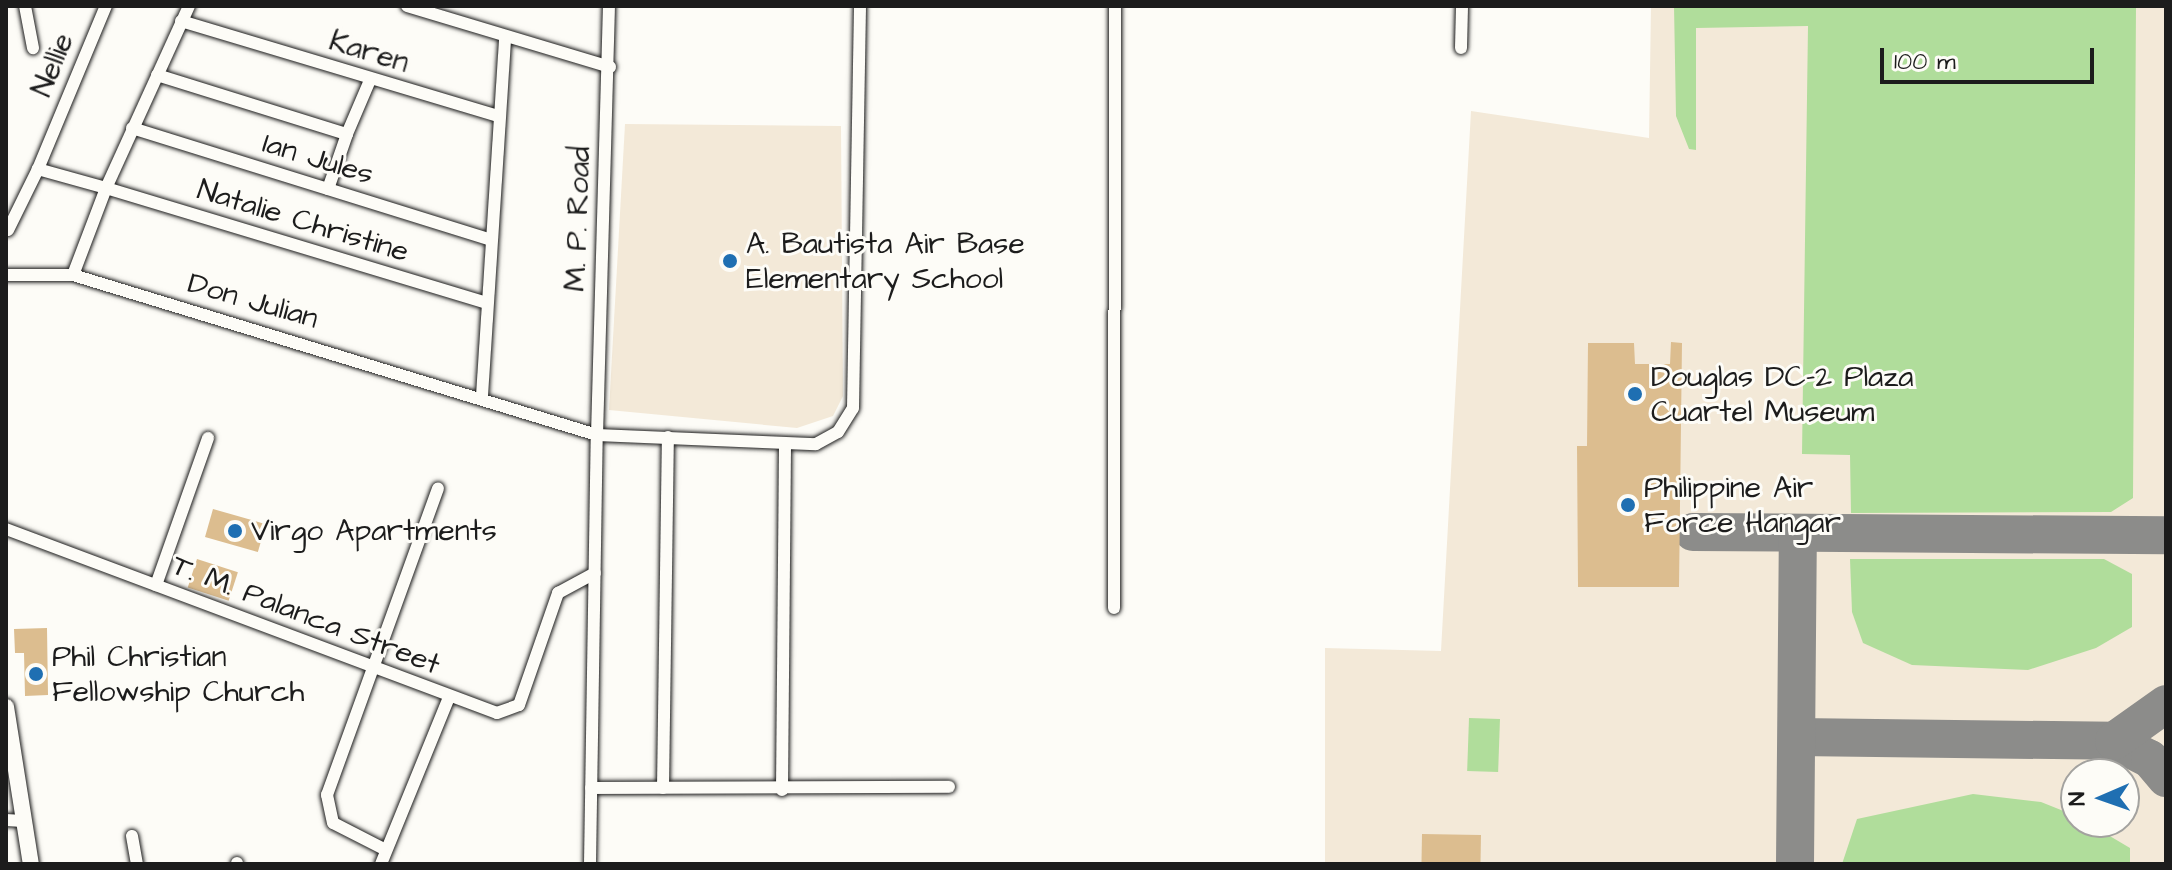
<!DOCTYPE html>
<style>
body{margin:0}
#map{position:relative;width:2172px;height:870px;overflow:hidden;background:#fdfcf7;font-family:"Architects Daughter",sans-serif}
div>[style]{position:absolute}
.built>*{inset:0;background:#f3e9d8}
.green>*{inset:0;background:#b0dd9b;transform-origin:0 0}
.taxiway>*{height:38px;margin:-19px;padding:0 19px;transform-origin:19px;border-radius:19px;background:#8c8c8a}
.building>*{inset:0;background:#dcbd8f;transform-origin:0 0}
.roads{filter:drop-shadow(0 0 2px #1c1c1c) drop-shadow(0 0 2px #1c1c1c)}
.minor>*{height:12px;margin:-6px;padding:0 6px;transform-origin:6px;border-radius:6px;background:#fdfcf7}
.tertiary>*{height:16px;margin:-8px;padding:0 8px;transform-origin:8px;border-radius:8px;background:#fdfcf7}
.dots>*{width:22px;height:22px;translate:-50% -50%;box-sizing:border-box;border:4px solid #fdfcf7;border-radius:50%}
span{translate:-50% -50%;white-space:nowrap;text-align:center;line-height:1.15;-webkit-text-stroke:6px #fdfcf7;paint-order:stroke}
.street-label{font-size:30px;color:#1c1c1c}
.poi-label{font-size:30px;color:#1c1c1c}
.left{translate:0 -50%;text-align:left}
.frame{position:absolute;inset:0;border:8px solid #1c1c1c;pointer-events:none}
.north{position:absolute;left:2060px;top:758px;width:80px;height:80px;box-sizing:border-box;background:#fdfcf7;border:2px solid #a3a29f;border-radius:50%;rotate:268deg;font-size:22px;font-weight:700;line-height:32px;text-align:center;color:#1c1c1c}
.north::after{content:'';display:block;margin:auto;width:28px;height:36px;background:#1f6fb2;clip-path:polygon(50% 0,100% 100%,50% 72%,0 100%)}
.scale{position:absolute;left:1880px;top:48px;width:214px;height:36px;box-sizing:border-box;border:4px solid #1c1c1c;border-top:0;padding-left:10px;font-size:24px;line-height:28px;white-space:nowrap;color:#1c1c1c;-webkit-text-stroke:6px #fdfcf7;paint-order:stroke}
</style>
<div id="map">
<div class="built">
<div style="clip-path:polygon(evenodd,1651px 6px,2166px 6px,2166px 864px,1325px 864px,1325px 648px,1441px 651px,1471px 111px,1649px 138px,1651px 6px,2076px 774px,2124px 774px,2124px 822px,2076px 822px,2076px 774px)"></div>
<div style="clip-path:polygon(625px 124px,841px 126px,843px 396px,833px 416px,797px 428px,609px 410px)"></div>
</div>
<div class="green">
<div style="clip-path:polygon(1674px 6px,2136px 6px,2133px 498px,2111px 512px,1851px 513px,1850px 455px,1802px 454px,1808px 26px,1696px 28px,1696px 150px,1689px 149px,1676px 116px)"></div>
<div style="clip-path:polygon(1850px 559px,2104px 559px,2132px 574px,2132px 627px,2096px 648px,2028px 670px,1912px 665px,1863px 643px,1852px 612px)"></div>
<div style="left:1469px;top:718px;width:31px;height:53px;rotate:2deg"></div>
<div style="clip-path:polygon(1973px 794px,2041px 802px,2076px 816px,2130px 848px,2130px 864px,1842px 864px,1857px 819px)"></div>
</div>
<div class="taxiway">
<div style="left:1693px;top:532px;width:473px;rotate:0.4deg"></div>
<div style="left:1797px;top:737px;width:317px;rotate:0.7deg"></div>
<div style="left:2114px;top:741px;width:40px;rotate:26.6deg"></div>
<div style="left:2150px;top:759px;width:25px;rotate:50deg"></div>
<div style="left:2114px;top:741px;width:64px;rotate:-35.4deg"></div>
<div style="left:1795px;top:864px;width:331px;rotate:-89.5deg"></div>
</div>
<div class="building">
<div style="clip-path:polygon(1671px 342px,1682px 343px,1679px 587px,1578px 587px,1577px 446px,1587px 446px,1588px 343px,1634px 343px,1635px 364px,1670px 364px)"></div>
<div style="left:213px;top:509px;width:55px;height:29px;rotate:16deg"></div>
<div style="left:197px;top:559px;width:43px;height:30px;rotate:18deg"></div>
<div style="clip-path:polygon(47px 628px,48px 695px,25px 696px,24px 653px,15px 653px,14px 629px)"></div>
<div style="left:1422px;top:834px;width:59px;height:30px;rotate:1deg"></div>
</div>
<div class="roads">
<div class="minor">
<div style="left:25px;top:6px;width:43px;rotate:79.2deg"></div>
<div style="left:189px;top:6px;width:200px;rotate:114.5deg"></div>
<div style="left:106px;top:188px;width:397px;rotate:16.8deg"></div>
<div style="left:407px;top:6px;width:212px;rotate:16.7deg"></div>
<div style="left:181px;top:21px;width:331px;rotate:16.7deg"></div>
<div style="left:1461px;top:48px;width:42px;rotate:-88.6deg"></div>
<div style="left:157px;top:75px;width:199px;rotate:17.3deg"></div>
<div style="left:347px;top:134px;width:59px;rotate:-66.9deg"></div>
<div style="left:132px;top:128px;width:374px;rotate:17.3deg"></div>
<div style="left:328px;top:189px;width:58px;rotate:-70.9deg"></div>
<div style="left:8px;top:230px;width:68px;rotate:-63.8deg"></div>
<div style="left:6px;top:275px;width:67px"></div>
<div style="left:73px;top:275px;width:548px;rotate:16.98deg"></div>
<div style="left:597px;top:435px;width:429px;rotate:-88.4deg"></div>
<div style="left:73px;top:275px;width:93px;rotate:-69.2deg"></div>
<div style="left:106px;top:188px;width:71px;rotate:-164.4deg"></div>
<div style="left:38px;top:169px;width:177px;rotate:-67.4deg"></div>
<div style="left:482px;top:396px;width:358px;rotate:-86.3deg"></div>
<div style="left:6px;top:529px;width:524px;rotate:20.54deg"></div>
<div style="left:497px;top:713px;width:23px;rotate:-20deg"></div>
<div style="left:519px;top:705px;width:119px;rotate:-70.8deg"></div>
<div style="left:558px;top:593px;width:42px;rotate:-28.4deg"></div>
<div style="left:156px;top:585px;width:156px;rotate:-70.5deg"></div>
<div style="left:1114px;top:608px;width:602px;rotate:-89.9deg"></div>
<div style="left:591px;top:788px;width:358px;rotate:-0.2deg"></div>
<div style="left:663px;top:788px;width:351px;rotate:-89.2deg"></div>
<div style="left:782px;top:790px;width:344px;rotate:-89.5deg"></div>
<div style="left:6px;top:820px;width:17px;rotate:3deg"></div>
<div style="left:132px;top:836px;width:28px;rotate:80deg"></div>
<div style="left:386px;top:850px;width:59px;rotate:-153deg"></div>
<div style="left:333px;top:823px;width:29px;rotate:-102deg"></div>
<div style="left:327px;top:795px;width:326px;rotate:-70.1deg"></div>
<div style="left:237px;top:864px;width:1px;rotate:-90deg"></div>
<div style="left:381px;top:864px;width:180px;rotate:-67.8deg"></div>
<div style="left:590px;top:864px;width:429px;rotate:-89.1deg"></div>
<div style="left:597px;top:435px;width:219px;rotate:2.4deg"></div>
<div style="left:816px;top:444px;width:25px;rotate:-29deg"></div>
<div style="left:838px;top:432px;width:28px;rotate:-58deg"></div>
<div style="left:853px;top:408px;width:402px;rotate:-89deg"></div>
</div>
<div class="tertiary">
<div style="left:6px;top:707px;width:159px;rotate:81deg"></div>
</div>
</div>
<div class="dots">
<div style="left:730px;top:261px;background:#1f6fb2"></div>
<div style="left:1635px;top:394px;background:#1f6fb2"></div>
<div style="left:1628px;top:505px;background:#1f6fb2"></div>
<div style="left:235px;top:531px;background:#1f6fb2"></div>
<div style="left:36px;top:674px;background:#1f6fb2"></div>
</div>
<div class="street-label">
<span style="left:369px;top:52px;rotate:17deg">Karen</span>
<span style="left:53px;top:65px;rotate:-68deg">Nellie</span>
<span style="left:318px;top:159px;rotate:17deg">Ian Jules</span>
<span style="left:578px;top:219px;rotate:-88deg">M. P. Road</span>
<span style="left:303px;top:221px;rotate:17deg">Natalie Christine</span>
<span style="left:253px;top:301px;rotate:16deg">Don Julian</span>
<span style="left:306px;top:615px;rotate:21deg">T. M. Palanca Street</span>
</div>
<div class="poi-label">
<span class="left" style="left:746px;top:261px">A. Bautista Air Base<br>Elementary School</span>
<span class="left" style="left:1651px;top:394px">Douglas DC-2 Plaza<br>Cuartel Museum</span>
<span class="left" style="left:1644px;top:505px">Philippine Air<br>Force Hangar</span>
<span class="left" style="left:251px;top:531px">Virgo Apartments</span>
<span class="left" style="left:52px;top:674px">Phil Christian<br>Fellowship Church</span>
</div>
<div class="frame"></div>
<div class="north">N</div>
<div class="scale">100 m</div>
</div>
